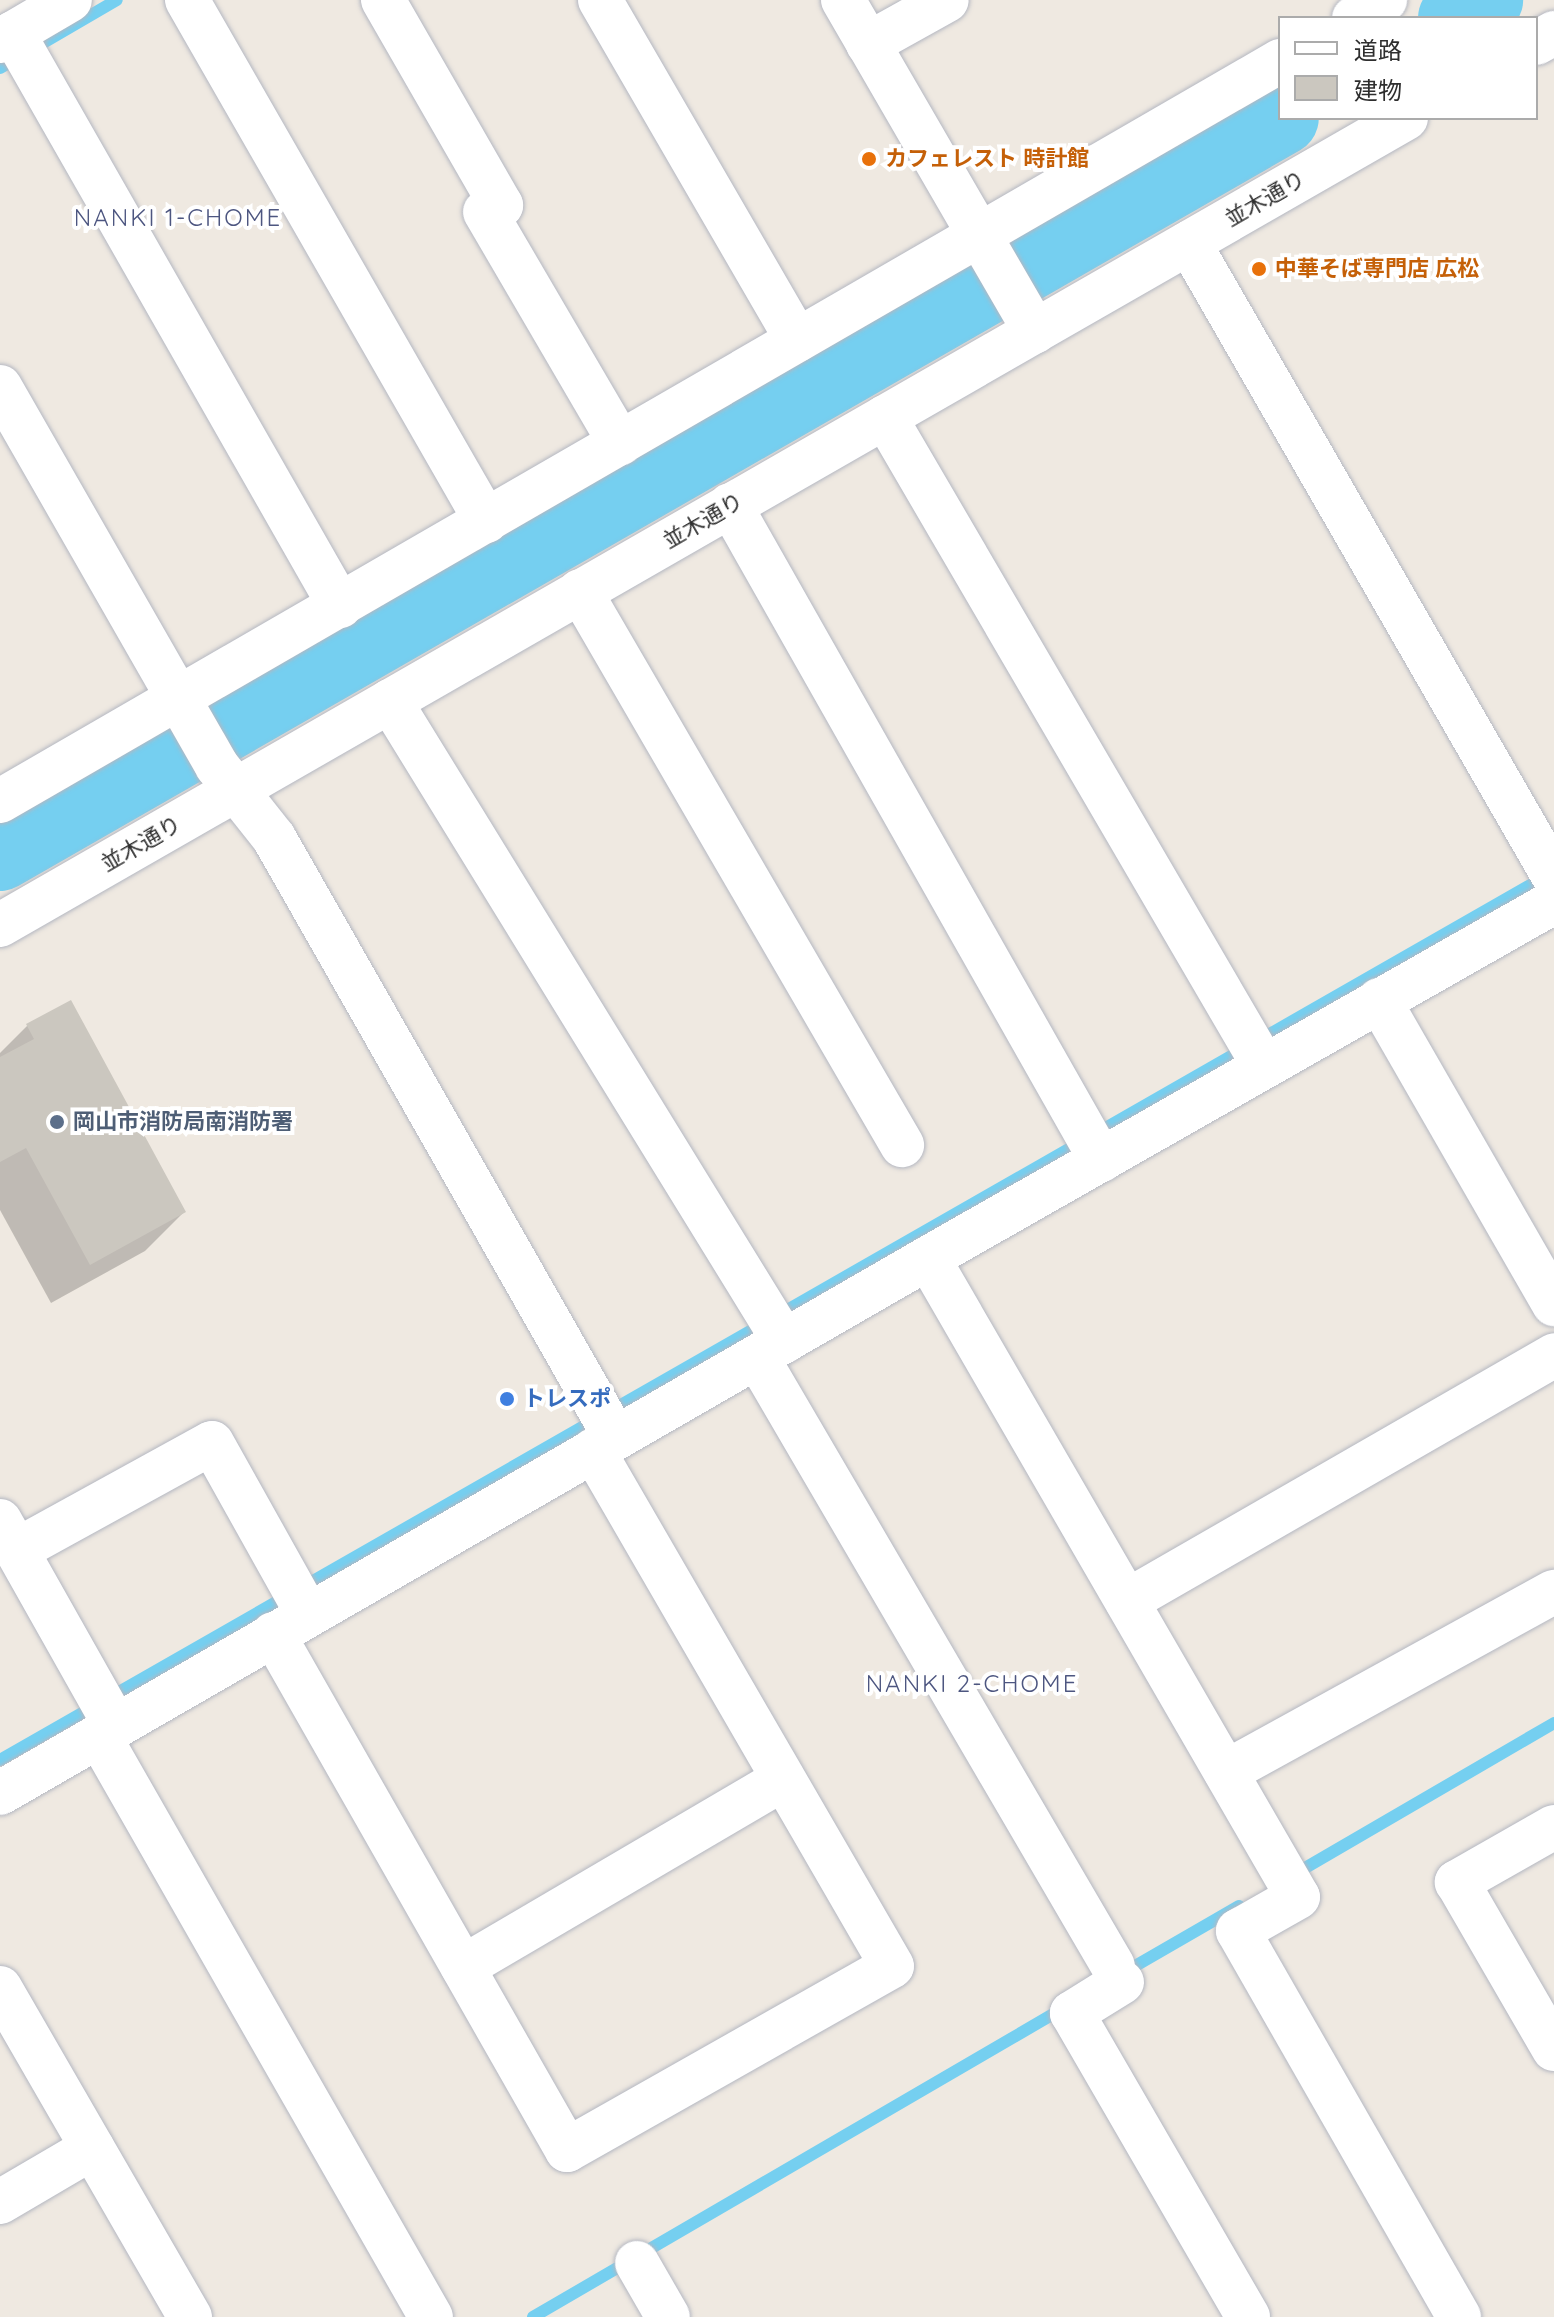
<!DOCTYPE html>
<meta charset="utf-8">
<style>
body{margin:0}
#map{position:relative;width:1554px;height:2317px;overflow:hidden;background:#efe9e1;font-family:Quicksand,"Noto Sans JP",sans-serif}
div>[style]{position:absolute}
.shadow>*{inset:0;background:#0003}
.stream>*{height:12px;margin:-6px;padding:0 6px;transform-origin:6px;border-radius:6px;background:#75cff0}
.river>*{height:74px;margin:-37px;padding:0 37px;transform-origin:37px;border-radius:37px;background:#75cff0}
.building>*{inset:0;background:#cbc7bf}
.roads{filter:drop-shadow(0 0 2px #b4b7c1) drop-shadow(0 0 2px #b4b7c1)}
.minor>*{height:44px;margin:-22px;padding:0 22px;transform-origin:22px;border-radius:22px;background:#fff}
.dots>*{width:22px;height:22px;translate:-50% -50%;box-sizing:border-box;border:4px solid #fff;border-radius:50%}
span{translate:-50% -50%;white-space:nowrap;text-align:center;line-height:1.15;-webkit-text-stroke:8px #fff;paint-order:stroke}
.food-label{font-size:22px;color:#c56008;font-weight:700}
.left{translate:0 -50%;text-align:left}
.street-label{font-size:22px;color:#2e2e2e}
.service-label{font-size:22px;color:#4e5e75;font-weight:700}
.shop-label{font-size:22px;color:#366cbe;font-weight:700}
.neighbourhood-label{font-size:24px;color:#4d5680;letter-spacing:2px}
.legend{position:absolute;left:1278px;top:16px;width:260px;height:104px;box-sizing:border-box;background:#fff;border:2px solid #ababab;margin:0;padding:10px 14px;list-style:none;font-size:24px;color:#2e2e2e}
.legend li{display:flex;align-items:center;gap:16px;height:40px}
.legend b{width:40px;border:2px solid #ababab}
</style>
<div id="map">
<div class="shadow">
<div style="clip-path:polygon(70px 1002px,184px 1212px,145px 1251px,51px 1303px,0 1210px,0 1053px,27px 1026px)"></div>
</div>
<div class="stream">
<div style="left:0;top:68px;width:135px;rotate:-30.2deg"></div>
<div style="left:0;top:1760px;width:1781px;rotate:-29.76deg"></div>
<div style="left:1293px;top:1875px;width:302px;rotate:-30.2deg"></div>
<div style="left:1123px;top:1973px;width:134px;rotate:-30deg"></div>
<div style="left:533px;top:2317px;width:612px;rotate:-30.21deg"></div>
</div>
<div class="river">
<div style="left:1455px;top:18px;width:36px;rotate:-30deg"></div>
<div style="left:0;top:854px;width:1478px;rotate:-29.86deg"></div>
</div>
<div class="building">
<div style="clip-path:polygon(71px 1000px,186px 1212px,90px 1265px,26px 1148px,0 1162px,0 1057px,34px 1039px,26px 1024px)"></div>
</div>
<div class="roads">
<div class="minor">
<div style="left:187px;top:0;width:601px;rotate:60.15deg"></div>
<div style="left:383px;top:0;width:237px;rotate:60.1deg"></div>
<div style="left:501px;top:205px;width:17px;rotate:156deg"></div>
<div style="left:485px;top:212px;width:268px;rotate:59.7deg"></div>
<div style="left:600px;top:0;width:393px;rotate:59.9deg"></div>
<div style="left:843px;top:0;width:383px;rotate:59.9deg"></div>
<div style="left:1354px;top:18px;width:36px;rotate:-30deg"></div>
<div style="left:13px;top:33px;width:660px;rotate:60.29deg"></div>
<div style="left:0;top:41px;width:81px;rotate:-30.4deg"></div>
<div style="left:1536px;top:43px;width:21px;rotate:-29deg"></div>
<div style="left:868px;top:44px;width:90px;rotate:-29.1deg"></div>
<div style="left:1189px;top:243px;width:732px;rotate:60.07deg"></div>
<div style="left:0;top:387px;width:437px;rotate:60.2deg"></div>
<div style="left:217px;top:766px;width:92px;rotate:51.6deg"></div>
<div style="left:274px;top:838px;width:689px;rotate:60.35deg"></div>
<div style="left:885px;top:417px;width:752px;rotate:59.72deg"></div>
<div style="left:730px;top:505px;width:753px;rotate:60.47deg"></div>
<div style="left:580px;top:591px;width:641px;rotate:59.83deg"></div>
<div style="left:390px;top:701px;width:752px;rotate:58.38deg"></div>
<div style="left:0;top:801px;width:1479px;rotate:-30.03deg"></div>
<div style="left:0;top:925px;width:1621px;rotate:-29.85deg"></div>
<div style="left:1379px;top:1000px;width:351px;rotate:60.1deg"></div>
<div style="left:928px;top:1258px;width:738px;rotate:59.93deg"></div>
<div style="left:1298px;top:1897px;width:69px;rotate:150.5deg"></div>
<div style="left:1238px;top:1931px;width:445px;rotate:60.2deg"></div>
<div style="left:757px;top:1357px;width:705px;rotate:59.69deg"></div>
<div style="left:0;top:1521px;width:234px;rotate:60.6deg"></div>
<div style="left:17px;top:1550px;width:222px;rotate:-28.8deg"></div>
<div style="left:212px;top:1443px;width:197px;rotate:60.8deg"></div>
<div style="left:1127px;top:1601px;width:493px;rotate:-29.9deg"></div>
<div style="left:273px;top:1634px;width:594px;rotate:60.33deg"></div>
<div style="left:567px;top:2150px;width:373px;rotate:-29.5deg"></div>
<div style="left:892px;top:1966px;width:596px;rotate:-120.09deg"></div>
<div style="left:99px;top:1736px;width:669px;rotate:60.26deg"></div>
<div style="left:1226px;top:1772px;width:374px;rotate:-28.8deg"></div>
<div style="left:0;top:1793px;width:1071px;rotate:-29.96deg"></div>
<div style="left:928px;top:1258px;width:720px;rotate:-29.63deg"></div>
<div style="left:1554px;top:1827px;width:112px;rotate:150.4deg"></div>
<div style="left:1457px;top:1882px;width:193px;rotate:59.9deg"></div>
<div style="left:463px;top:1967px;width:371px;rotate:-30.4deg"></div>
<div style="left:1122px;top:1982px;width:59px;rotate:148.2deg"></div>
<div style="left:1072px;top:2013px;width:351px;rotate:59.9deg"></div>
<div style="left:0;top:1988px;width:380px;rotate:60deg"></div>
<div style="left:0;top:2202px;width:107px;rotate:-30.4deg"></div>
<div style="left:637px;top:2263px;width:62px;rotate:60.1deg"></div>
</div>
</div>
<div class="dots">
<div style="left:869px;top:159px;background:#e8710a"></div>
<div style="left:1259px;top:269px;background:#e8710a"></div>
<div style="left:57px;top:1122px;background:#5c6f8a"></div>
<div style="left:507px;top:1399px;background:#3f7fe0"></div>
</div>
<div class="food-label">
<span class="left" style="left:885px;top:159px">カフェレスト 時計館</span>
<span class="left" style="left:1275px;top:269px">中華そば専門店 広松</span>
</div>
<div class="street-label">
<span style="left:1265px;top:199px;rotate:-30deg">並木通り</span>
<span style="left:703px;top:521px;rotate:-30deg">並木通り</span>
<span style="left:141px;top:844px;rotate:-30deg">並木通り</span>
</div>
<div class="service-label">
<span class="left" style="left:73px;top:1122px">岡山市消防局南消防署</span>
</div>
<div class="shop-label">
<span class="left" style="left:523px;top:1399px">トレスポ</span>
</div>
<div class="neighbourhood-label">
<span style="left:178px;top:218px">NANKI 1-CHOME</span>
<span style="left:972px;top:1684px">NANKI 2-CHOME</span>
</div>
<ul class="legend">
<li><b style="height:10px;background:#fff"></b>道路</li>
<li><b style="height:22px;background:#cbc7bf"></b>建物</li>
</ul>
</div>
